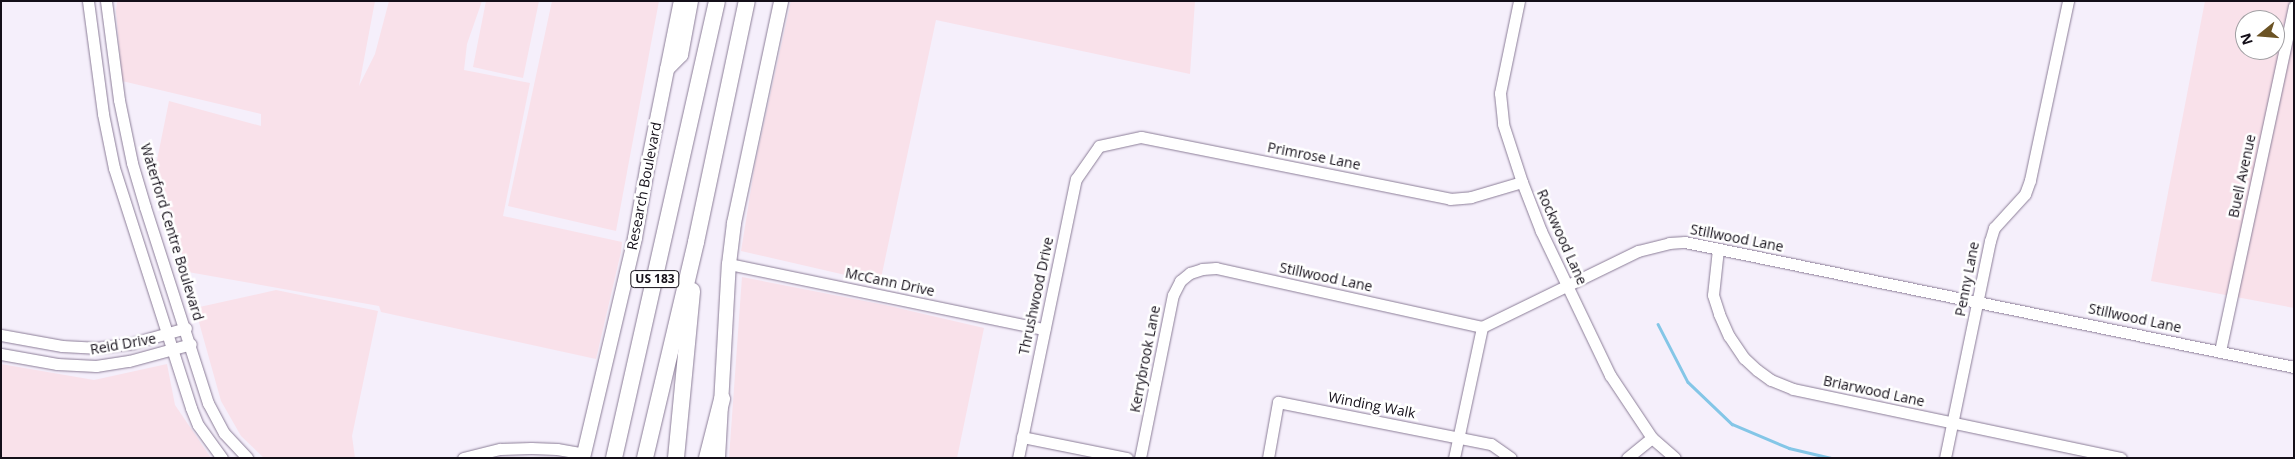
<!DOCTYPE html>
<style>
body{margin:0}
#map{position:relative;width:2295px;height:459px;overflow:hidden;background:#f5effb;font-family:"Open Sans",sans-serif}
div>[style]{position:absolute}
.commercial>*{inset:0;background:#f9e1ea}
.stream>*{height:2.5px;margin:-1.25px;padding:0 1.25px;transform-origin:1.25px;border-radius:1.25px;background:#84c6e7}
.roads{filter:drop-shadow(0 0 1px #8b7d97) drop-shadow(0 0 1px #8b7d97)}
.minor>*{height:11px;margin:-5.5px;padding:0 5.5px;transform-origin:5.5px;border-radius:5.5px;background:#fff}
.major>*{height:14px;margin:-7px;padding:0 7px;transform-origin:7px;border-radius:7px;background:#fff}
.highway>*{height:16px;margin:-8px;padding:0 8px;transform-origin:8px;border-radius:8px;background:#fff}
span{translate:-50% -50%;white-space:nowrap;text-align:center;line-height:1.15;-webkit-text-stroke:5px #fff;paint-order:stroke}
.shield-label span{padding:1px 4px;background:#fff;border:1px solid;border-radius:4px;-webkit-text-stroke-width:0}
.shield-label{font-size:12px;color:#140f19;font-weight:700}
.street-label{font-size:14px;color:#140f19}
.frame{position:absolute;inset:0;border:2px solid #140f19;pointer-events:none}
.north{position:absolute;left:2235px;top:10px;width:50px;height:50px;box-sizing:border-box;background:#fff;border:1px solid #a19fa3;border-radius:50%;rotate:253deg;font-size:14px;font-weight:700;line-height:20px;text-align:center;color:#140f19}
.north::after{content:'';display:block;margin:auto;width:18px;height:22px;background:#6b5324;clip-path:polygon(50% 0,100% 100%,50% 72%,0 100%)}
</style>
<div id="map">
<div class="commercial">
<div style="clip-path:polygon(117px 1px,375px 1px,359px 86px,375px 54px,389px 1px,482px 1px,467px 44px,464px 70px,530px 83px,503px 216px,622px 242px,621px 252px,596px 359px,381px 312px,379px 306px,188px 272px,155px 170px,169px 101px,261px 126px,261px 114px,122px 81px,116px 11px)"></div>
<div style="clip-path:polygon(486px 1px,539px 1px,523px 78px,473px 67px)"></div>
<div style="clip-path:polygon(552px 1px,659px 1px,616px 231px,508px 206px)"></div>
<div style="clip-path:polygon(791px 1px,1195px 1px,1190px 74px,936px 20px,880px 283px,741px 251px,755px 164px)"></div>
<div style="clip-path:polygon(evenodd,2205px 1px,2294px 1px,2294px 308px,2151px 281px,2205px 1px,2245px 20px,2275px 20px,2275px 50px,2245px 50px,2245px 20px)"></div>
<div style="clip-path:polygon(742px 277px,885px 305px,984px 328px,957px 458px,729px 458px)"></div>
<div style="clip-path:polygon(276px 290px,378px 311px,352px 436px,355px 458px,264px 458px,241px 436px,221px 401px,195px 308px)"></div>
<div style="clip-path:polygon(1px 364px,94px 380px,167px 364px,175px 405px,211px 458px,1px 458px)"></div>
</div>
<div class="stream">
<div style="left:1658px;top:324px;width:65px;rotate:62.7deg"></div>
<div style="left:1688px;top:382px;width:61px;rotate:43.7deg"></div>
<div style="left:1732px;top:424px;width:62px;rotate:22.8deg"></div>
<div style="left:1789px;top:448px;width:43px;rotate:13.4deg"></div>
</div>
<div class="roads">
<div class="minor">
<div style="left:88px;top:1px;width:114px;rotate:82.4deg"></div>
<div style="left:103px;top:114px;width:55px;rotate:78.5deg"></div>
<div style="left:114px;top:168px;width:252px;rotate:72.2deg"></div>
<div style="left:191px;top:408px;width:18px;rotate:68deg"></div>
<div style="left:198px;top:425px;width:41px;rotate:54deg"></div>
<div style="left:106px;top:1px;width:100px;rotate:82.5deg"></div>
<div style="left:119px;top:100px;width:64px;rotate:78.3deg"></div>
<div style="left:132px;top:163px;width:46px;rotate:73.5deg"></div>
<div style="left:145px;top:207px;width:206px;rotate:72.2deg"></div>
<div style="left:208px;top:403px;width:34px;rotate:62deg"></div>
<div style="left:224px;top:433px;width:34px;rotate:47deg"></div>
<div style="left:1519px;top:1px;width:94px;rotate:101.7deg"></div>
<div style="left:1500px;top:93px;width:31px;rotate:84deg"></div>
<div style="left:1503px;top:124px;width:61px;rotate:71.9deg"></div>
<div style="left:1522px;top:182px;width:53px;rotate:68.8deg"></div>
<div style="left:1541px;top:231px;width:160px;rotate:64.4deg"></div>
<div style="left:1610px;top:375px;width:76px;rotate:56.3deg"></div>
<div style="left:1652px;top:438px;width:30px;rotate:41deg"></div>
<div style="left:1718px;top:249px;width:46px;rotate:96.2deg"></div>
<div style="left:1713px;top:295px;width:20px;rotate:72deg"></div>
<div style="left:1719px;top:314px;width:24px;rotate:66deg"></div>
<div style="left:1729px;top:336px;width:27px;rotate:56deg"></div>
<div style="left:1744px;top:358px;width:18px;rotate:43deg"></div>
<div style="left:1757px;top:370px;width:17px;rotate:36deg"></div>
<div style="left:1771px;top:380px;width:24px;rotate:22deg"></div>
<div style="left:1793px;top:389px;width:335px;rotate:11.9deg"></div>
<div style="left:729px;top:264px;width:322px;rotate:11.7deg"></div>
<div style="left:1px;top:335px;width:62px;rotate:10.2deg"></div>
<div style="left:62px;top:346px;width:33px;rotate:3deg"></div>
<div style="left:95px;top:348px;width:38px;rotate:-7deg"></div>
<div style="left:133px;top:343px;width:55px;rotate:-15.8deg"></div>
<div style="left:2220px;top:351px;width:353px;rotate:-77.9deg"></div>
<div style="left:1px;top:354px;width:57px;rotate:10.1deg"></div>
<div style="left:57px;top:364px;width:39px;rotate:3deg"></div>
<div style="left:96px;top:366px;width:33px;rotate:-9deg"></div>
<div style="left:129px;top:361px;width:64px;rotate:-15.3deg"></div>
<div style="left:1022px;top:437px;width:107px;rotate:11.3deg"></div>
<div style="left:463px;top:458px;width:38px;rotate:-14deg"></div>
<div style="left:500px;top:449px;width:31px;rotate:-2deg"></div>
<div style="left:531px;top:448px;width:26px;rotate:2deg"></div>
<div style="left:557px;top:449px;width:27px;rotate:10deg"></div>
<div style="left:1018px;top:458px;width:285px;rotate:-78.3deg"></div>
<div style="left:1076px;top:179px;width:40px;rotate:-55.1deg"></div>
<div style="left:1099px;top:146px;width:43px;rotate:-12.1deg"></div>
<div style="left:1141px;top:137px;width:315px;rotate:11.3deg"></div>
<div style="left:1450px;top:199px;width:21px;rotate:-5deg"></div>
<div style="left:1471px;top:197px;width:53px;rotate:-16.4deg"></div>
<div style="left:1140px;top:458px;width:166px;rotate:-78.6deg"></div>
<div style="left:1173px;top:295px;width:16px;rotate:-63deg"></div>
<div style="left:1180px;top:281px;width:13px;rotate:-39deg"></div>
<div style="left:1190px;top:273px;width:13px;rotate:-18deg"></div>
<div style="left:1202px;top:269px;width:14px;rotate:-4deg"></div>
<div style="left:1216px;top:268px;width:272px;rotate:12.5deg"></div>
<div style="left:1482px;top:327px;width:174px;rotate:-26deg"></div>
<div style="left:1638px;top:251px;width:32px;rotate:-14deg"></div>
<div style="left:1669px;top:243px;width:16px;rotate:-4deg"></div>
<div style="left:1685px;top:242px;width:622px;rotate:11.6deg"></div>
<div style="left:1268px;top:458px;width:57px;rotate:-79.9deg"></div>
<div style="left:1278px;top:402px;width:217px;rotate:11.2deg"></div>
<div style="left:1491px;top:444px;width:24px;rotate:35deg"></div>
<div style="left:1454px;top:458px;width:134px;rotate:-77.9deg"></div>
<div style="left:1627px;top:458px;width:32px;rotate:-39deg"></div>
<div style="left:1945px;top:458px;width:222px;rotate:-78.3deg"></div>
<div style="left:1990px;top:241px;width:14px;rotate:-73deg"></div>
<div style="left:1994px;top:228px;width:46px;rotate:-47.6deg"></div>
<div style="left:2025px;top:194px;width:15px;rotate:-70deg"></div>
<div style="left:2030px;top:180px;width:183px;rotate:-78deg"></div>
</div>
<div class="major">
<div style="left:667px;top:69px;width:20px;rotate:-45deg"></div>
<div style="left:681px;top:55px;width:55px;rotate:-79.5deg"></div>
<div style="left:583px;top:458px;width:226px;rotate:-76.7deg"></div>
<div style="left:635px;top:238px;width:70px;rotate:-80.1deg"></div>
<div style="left:647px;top:169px;width:171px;rotate:-78.6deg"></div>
<div style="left:718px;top:458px;width:194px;rotate:-86.8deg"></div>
<div style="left:729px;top:264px;width:41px;rotate:-83deg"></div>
<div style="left:734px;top:223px;width:227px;rotate:-78deg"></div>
</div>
<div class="highway">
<div style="left:614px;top:458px;width:468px;rotate:-77.3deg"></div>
<div style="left:645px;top:458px;width:222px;rotate:-76.7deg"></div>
<div style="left:696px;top:242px;width:246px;rotate:-78.1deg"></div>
<div style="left:676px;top:458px;width:168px;rotate:-84.5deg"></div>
<div style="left:707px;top:458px;width:61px;rotate:-75.7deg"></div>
</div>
</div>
<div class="shield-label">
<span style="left:655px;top:279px">US 183</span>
</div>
<div class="street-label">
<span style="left:1314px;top:156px;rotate:11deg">Primrose Lane</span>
<span style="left:2242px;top:176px;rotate:-78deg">Buell Avenue</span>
<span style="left:644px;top:186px;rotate:-79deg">Research Boulevard</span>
<span style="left:172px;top:232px;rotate:73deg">Waterford Centre Boulevard</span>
<span style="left:1562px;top:237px;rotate:66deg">Rockwood Lane</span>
<span style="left:1737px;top:238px;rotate:11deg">Stillwood Lane</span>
<span style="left:1326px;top:277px;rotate:12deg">Stillwood Lane</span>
<span style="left:1967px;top:279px;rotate:-79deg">Penny Lane</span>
<span style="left:890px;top:282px;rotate:12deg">McCann Drive</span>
<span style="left:1036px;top:296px;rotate:-78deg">Thrushwood Drive</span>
<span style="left:2135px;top:318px;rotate:12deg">Stillwood Lane</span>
<span style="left:123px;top:344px;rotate:-10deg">Reid Drive</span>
<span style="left:1145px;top:359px;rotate:-79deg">Kerrybrook Lane</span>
<span style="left:1874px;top:391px;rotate:12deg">Briarwood Lane</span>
<span style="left:1372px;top:405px;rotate:11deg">Winding Walk</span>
</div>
<div class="frame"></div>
<div class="north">N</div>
</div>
